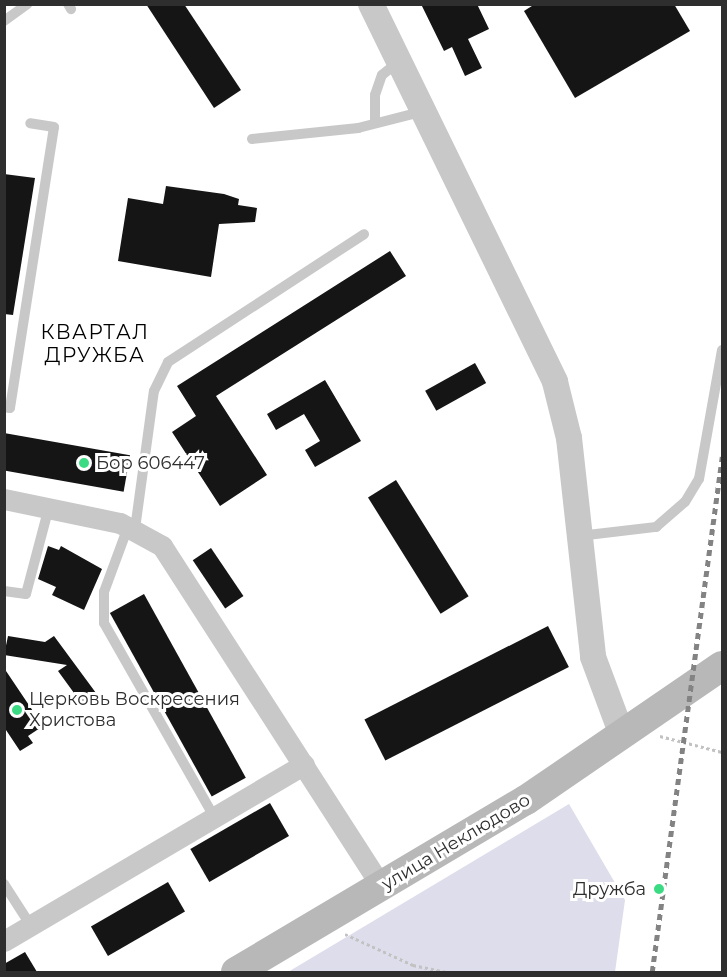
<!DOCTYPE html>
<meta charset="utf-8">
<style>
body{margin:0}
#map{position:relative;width:727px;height:977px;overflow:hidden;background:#fff;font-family:Montserrat,sans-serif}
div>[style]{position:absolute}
.green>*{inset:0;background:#ddddeb}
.building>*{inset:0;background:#151515;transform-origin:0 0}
.path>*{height:3px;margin-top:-1.5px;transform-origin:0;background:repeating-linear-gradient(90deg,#c2c2c2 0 3px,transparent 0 6px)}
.service>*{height:10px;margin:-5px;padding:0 5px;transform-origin:5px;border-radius:5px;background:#c8c8c8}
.minor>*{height:21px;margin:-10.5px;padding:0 10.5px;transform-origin:10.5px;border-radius:10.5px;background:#c8c8c8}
.tertiary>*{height:26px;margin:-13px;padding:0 13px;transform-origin:13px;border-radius:13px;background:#c8c8c8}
.secondary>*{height:30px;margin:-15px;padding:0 15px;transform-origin:15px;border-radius:15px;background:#b8b8b8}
.rail>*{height:4.5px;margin-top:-2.25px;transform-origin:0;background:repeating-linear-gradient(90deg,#838383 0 6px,transparent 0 10.5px)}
.dots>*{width:16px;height:16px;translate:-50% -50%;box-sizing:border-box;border:3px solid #fff;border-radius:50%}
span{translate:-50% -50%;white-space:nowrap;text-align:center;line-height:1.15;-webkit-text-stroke:6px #fff;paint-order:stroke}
.poi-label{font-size:18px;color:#2e2e2e}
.left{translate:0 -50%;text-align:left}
.right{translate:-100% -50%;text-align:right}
.street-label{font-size:18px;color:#2e2e2e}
.neighbourhood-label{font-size:20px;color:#000;letter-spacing:1.5px}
.frame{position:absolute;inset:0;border:6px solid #2e2e2e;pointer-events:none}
</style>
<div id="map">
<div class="green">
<div style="clip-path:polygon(569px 804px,625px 900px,615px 972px,288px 972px)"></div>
</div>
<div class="building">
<div style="clip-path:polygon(146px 4px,184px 4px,241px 90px,214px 108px)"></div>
<div style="clip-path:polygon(421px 4px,477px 4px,489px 29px,468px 39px,482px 68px,465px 76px,452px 47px,444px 51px)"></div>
<div style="clip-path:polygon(535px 4px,674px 4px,690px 31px,575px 98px,524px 11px)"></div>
<div style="clip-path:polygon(4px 174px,35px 178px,13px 315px,4px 314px)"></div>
<div style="clip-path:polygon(166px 186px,224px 194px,239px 199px,238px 205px,257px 208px,255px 222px,219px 224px,211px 277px,118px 261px,128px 198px,163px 204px)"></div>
<div style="clip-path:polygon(390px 251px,406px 276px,216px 396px,267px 475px,220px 506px,172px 432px,196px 416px,177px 386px)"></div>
<div style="left:475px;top:363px;width:23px;height:57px;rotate:61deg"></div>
<div style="clip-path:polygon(325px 380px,361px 441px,315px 467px,305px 450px,320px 441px,304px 414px,276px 430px,267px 414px)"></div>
<div style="left:4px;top:433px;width:128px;height:37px;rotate:10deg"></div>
<div style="left:396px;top:480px;width:137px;height:33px;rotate:58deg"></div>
<div style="clip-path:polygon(48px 546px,59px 550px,61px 546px,102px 569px,84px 610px,52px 595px,56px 587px,38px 579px)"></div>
<div style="left:211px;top:548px;width:58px;height:22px;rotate:56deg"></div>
<div style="left:144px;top:594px;width:210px;height:39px;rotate:61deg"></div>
<div style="left:548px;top:626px;width:46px;height:206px;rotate:63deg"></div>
<div style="clip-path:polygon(8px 636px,45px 642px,54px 636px,96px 693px,82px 704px,58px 671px,67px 665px,4px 655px)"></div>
<div style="clip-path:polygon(4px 668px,43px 726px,28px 736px,33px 743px,20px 751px,4px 727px)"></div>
<div style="left:270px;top:803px;width:38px;height:92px;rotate:60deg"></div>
<div style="left:168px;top:882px;width:34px;height:89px;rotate:60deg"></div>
<div style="clip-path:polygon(25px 952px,37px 972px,4px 972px,4px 964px)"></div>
</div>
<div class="path">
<div style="left:660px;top:736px;width:64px;rotate:14.5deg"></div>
<div style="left:345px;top:934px;width:75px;rotate:24.5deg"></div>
<div style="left:413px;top:965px;width:35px;rotate:12deg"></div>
</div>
<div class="service">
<div style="left:68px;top:4px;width:6px;rotate:59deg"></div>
<div style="left:4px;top:21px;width:29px;rotate:-36deg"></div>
<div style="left:375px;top:123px;width:28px;rotate:-90deg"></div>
<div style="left:375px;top:95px;width:21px;rotate:-71deg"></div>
<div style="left:382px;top:75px;width:21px;rotate:-39deg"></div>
<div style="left:252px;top:139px;width:107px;rotate:-5.9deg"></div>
<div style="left:358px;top:128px;width:65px;rotate:-14.3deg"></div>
<div style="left:4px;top:407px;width:6px;rotate:9deg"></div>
<div style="left:10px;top:408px;width:284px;rotate:-81.1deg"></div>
<div style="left:54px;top:127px;width:24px;rotate:-171deg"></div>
<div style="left:128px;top:527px;width:69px;rotate:110.3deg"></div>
<div style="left:104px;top:592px;width:31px;rotate:90deg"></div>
<div style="left:104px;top:623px;width:223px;rotate:60.4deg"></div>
<div style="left:135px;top:529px;width:139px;rotate:-82.2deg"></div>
<div style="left:154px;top:391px;width:32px;rotate:-64deg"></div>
<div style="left:168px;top:362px;width:234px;rotate:-33.1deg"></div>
<div style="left:579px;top:536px;width:78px;rotate:-6.7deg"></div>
<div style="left:656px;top:527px;width:38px;rotate:-41deg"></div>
<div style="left:685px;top:502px;width:27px;rotate:-59deg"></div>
<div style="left:699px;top:479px;width:131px;rotate:-79.9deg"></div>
<div style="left:4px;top:591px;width:22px;rotate:8deg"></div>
<div style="left:26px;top:594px;width:90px;rotate:-75.2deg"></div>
<div style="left:4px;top:884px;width:50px;rotate:57.3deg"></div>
</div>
<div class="minor">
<div style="left:4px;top:499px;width:118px;rotate:11.7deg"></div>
<div style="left:120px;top:523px;width:48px;rotate:28.7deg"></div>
<div style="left:162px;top:546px;width:407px;rotate:57.2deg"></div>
<div style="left:4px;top:941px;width:348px;rotate:-30.5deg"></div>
</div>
<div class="tertiary">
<div style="left:371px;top:4px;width:420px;rotate:64deg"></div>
<div style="left:555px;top:382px;width:58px;rotate:76deg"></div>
<div style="left:569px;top:438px;width:220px;rotate:83.7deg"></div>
<div style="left:593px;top:657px;width:83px;rotate:69.6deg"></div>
</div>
<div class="secondary">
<div style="left:236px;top:972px;width:337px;rotate:-30.7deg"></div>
<div style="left:526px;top:800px;width:237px;rotate:-34.4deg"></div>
</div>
<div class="rail">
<div style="left:652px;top:972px;width:520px;rotate:-82.26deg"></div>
</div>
<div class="dots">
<div style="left:84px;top:463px;background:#3bdb84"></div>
<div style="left:17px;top:710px;background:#3bdb84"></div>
<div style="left:659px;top:889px;background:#3bdb84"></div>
</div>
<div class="poi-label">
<span class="left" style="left:96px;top:463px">Бор 606447</span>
<span class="left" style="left:29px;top:710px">Церковь Воскресения<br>Христова</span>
<span class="right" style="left:646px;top:889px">Дружба</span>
</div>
<div class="street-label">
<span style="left:456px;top:842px;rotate:-31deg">улица Неклюдово</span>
</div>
<div class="neighbourhood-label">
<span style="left:95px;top:344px">КВАРТАЛ<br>ДРУЖБА</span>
</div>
<div class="frame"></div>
</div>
